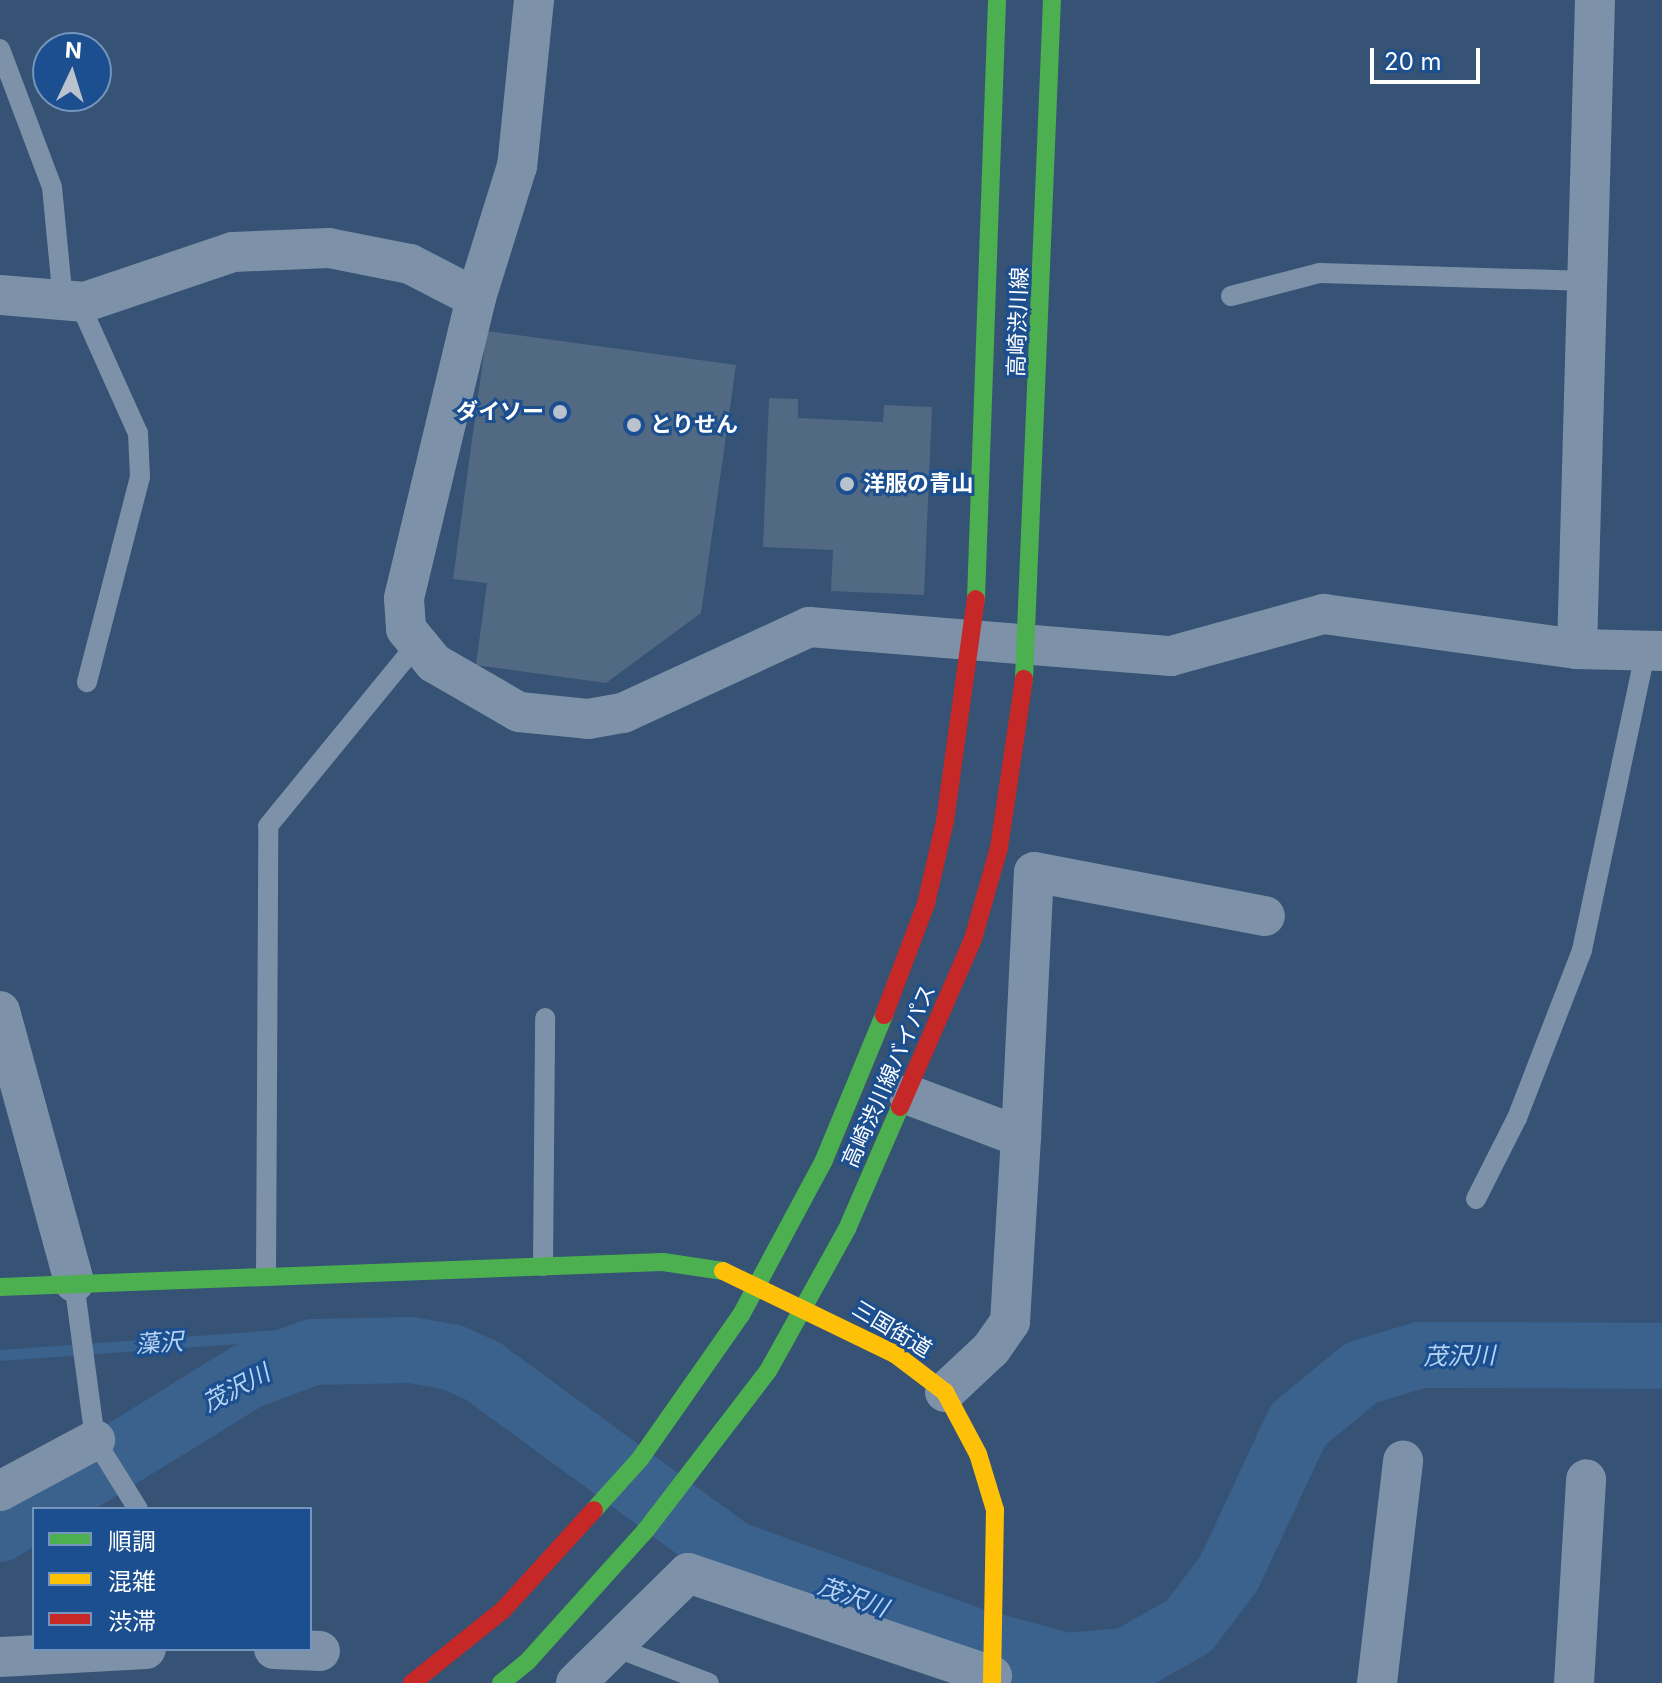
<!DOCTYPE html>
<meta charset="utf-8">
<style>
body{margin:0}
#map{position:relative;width:1662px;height:1683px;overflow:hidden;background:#365274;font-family:Inter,"Noto Sans JP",sans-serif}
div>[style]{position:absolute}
.stream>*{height:11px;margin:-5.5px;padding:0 5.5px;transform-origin:5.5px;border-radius:5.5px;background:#3b618d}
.river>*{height:66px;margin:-33px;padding:0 33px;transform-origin:33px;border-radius:33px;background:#3b618d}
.building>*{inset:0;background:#526984}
.lane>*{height:20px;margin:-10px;padding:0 10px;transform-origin:10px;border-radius:10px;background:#7d92a8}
.street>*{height:40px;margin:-20px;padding:0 20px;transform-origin:20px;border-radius:20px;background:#7d92a8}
.fast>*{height:18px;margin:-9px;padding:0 9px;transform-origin:9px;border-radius:9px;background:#4caf50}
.slow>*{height:18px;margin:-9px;padding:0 9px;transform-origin:9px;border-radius:9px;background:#ffc107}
.jam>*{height:18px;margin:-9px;padding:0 9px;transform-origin:9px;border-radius:9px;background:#c62828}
.dots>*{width:22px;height:22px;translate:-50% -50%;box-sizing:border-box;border:4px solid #1b4f8f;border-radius:50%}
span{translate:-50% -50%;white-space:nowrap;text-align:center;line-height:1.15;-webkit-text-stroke:6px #1b4f8f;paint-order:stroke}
.street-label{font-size:22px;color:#fff}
.poi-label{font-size:22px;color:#fff;font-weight:700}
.right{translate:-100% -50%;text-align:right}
.left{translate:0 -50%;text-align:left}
.water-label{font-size:24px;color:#b5d3f5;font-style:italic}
.legend{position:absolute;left:32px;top:1507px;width:280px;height:144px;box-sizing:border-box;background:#1b4f8f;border:2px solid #7695bc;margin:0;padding:10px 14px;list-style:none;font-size:24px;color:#fff}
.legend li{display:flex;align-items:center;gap:16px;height:40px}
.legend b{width:40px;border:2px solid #7695bc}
.north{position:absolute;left:32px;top:32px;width:80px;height:80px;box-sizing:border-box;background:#1b4f8f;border:2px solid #7695bc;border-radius:50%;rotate:4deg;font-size:22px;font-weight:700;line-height:32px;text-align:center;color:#fff}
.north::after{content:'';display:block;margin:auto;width:28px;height:36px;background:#b9c2ce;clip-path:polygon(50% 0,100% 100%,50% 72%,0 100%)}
.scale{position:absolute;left:1370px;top:48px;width:110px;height:36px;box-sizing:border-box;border:4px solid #fff;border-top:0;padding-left:10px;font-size:24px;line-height:28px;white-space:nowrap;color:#fff;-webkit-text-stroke:6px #1b4f8f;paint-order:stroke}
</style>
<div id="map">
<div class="stream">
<div style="left:0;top:1355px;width:291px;rotate:-4.1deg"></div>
<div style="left:290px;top:1334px;width:29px;rotate:38deg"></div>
</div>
<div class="river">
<div style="left:0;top:1529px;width:291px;rotate:-31.7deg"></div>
<div style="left:248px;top:1376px;width:69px;rotate:-20.3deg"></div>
<div style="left:313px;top:1352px;width:97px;rotate:-1.2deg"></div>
<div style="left:410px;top:1350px;width:42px;rotate:9.7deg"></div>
<div style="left:451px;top:1357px;width:36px;rotate:24deg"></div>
<div style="left:484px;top:1372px;width:306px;rotate:36.2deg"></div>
<div style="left:731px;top:1553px;width:255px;rotate:19.9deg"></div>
<div style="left:971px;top:1640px;width:98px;rotate:15.3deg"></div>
<div style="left:1066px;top:1666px;width:61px;rotate:-4.7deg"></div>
<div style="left:1127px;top:1661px;width:71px;rotate:-29.4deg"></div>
<div style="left:1189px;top:1626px;width:66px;rotate:-53deg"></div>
<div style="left:1229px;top:1573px;width:163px;rotate:-65deg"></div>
<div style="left:1298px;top:1425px;width:82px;rotate:-39.5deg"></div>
<div style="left:1361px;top:1373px;width:62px;rotate:-17deg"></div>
<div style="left:1420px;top:1355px;width:242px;rotate:0.2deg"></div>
</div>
<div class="building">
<div style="clip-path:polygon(487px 331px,736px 365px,701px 613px,606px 683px,476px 665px,487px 583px,453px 579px)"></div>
<div style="clip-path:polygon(769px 398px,798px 399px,798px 418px,883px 422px,884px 405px,932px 407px,924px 595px,831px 591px,833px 550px,763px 547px)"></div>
</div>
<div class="lane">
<div style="left:0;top:49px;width:147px;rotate:69.4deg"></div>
<div style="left:52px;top:187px;width:115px;rotate:84.5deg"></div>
<div style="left:1231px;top:296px;width:91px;rotate:-14.6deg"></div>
<div style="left:1319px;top:273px;width:268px;rotate:1.7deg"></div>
<div style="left:79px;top:302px;width:144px;rotate:65.8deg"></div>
<div style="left:138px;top:433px;width:44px;rotate:87.4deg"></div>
<div style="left:140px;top:477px;width:212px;rotate:104.5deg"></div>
<div style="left:1476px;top:1199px;width:91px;rotate:-63.2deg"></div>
<div style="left:1517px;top:1118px;width:180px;rotate:-68.8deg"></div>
<div style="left:1582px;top:950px;width:307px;rotate:-78deg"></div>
<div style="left:543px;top:1266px;width:248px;rotate:-89.5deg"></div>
<div style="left:266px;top:1275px;width:449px;rotate:-89.7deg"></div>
<div style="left:268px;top:826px;width:237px;rotate:-50.7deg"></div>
<div style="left:74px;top:1282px;width:159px;rotate:82.4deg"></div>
<div style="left:95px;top:1440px;width:81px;rotate:58.1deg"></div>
<div style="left:617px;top:1648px;width:98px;rotate:20.8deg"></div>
</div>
<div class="street">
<div style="left:534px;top:0;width:167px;rotate:95.8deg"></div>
<div style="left:517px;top:166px;width:138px;rotate:107.3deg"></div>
<div style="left:476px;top:298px;width:309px;rotate:103.5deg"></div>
<div style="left:404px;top:599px;width:30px;rotate:86deg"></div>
<div style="left:406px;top:629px;width:44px;rotate:50.5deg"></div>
<div style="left:434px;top:663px;width:98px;rotate:30deg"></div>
<div style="left:519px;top:712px;width:69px;rotate:5.8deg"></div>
<div style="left:588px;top:719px;width:36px;rotate:-10deg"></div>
<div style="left:623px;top:713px;width:205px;rotate:-24.8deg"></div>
<div style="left:809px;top:627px;width:363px;rotate:4.6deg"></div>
<div style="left:1171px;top:656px;width:159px;rotate:-15.4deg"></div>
<div style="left:1324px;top:614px;width:255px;rotate:7.9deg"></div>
<div style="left:1577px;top:649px;width:85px;rotate:1.3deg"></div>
<div style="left:0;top:295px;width:85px;rotate:4.7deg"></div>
<div style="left:85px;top:302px;width:156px;rotate:-18.7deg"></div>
<div style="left:233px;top:252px;width:96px;rotate:-2.4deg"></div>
<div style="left:329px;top:248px;width:83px;rotate:11.2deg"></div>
<div style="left:410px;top:264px;width:74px;rotate:27.3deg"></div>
<div style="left:1577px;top:649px;width:649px;rotate:-88.41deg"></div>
<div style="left:0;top:1011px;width:281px;rotate:74.7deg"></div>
<div style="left:909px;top:1095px;width:120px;rotate:20.6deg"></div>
<div style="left:1021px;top:1137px;width:185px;rotate:93.4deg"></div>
<div style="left:1010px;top:1322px;width:33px;rotate:125deg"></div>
<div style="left:991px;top:1349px;width:63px;rotate:136.9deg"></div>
<div style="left:1021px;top:1137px;width:265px;rotate:-87.2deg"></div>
<div style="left:1034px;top:872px;width:235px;rotate:10.8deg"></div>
<div style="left:0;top:1491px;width:108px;rotate:-28.2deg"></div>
<div style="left:274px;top:1649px;width:46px;rotate:2.5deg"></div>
<div style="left:0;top:1657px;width:146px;rotate:-3.1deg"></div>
<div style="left:576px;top:1683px;width:157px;rotate:-44.5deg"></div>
<div style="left:688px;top:1573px;width:321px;rotate:18.7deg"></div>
<div style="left:1377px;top:1683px;width:224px;rotate:-83.3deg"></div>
<div style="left:1574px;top:1683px;width:204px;rotate:-86.6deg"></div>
</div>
<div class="fast">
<div style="left:976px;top:599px;width:599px;rotate:-87.99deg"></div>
<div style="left:1024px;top:679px;width:680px;rotate:-87.64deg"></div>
<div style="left:0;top:1287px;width:663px;rotate:-2.16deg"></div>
<div style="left:663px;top:1262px;width:61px;rotate:8.5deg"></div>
<div style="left:594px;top:1510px;width:69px;rotate:-48deg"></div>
<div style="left:640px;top:1459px;width:176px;rotate:-55deg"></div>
<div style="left:741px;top:1315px;width:176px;rotate:-61.8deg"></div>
<div style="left:824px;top:1160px;width:157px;rotate:-67.5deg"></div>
<div style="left:501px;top:1683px;width:35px;rotate:-39deg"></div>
<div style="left:528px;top:1661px;width:176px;rotate:-48deg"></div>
<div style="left:646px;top:1530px;width:200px;rotate:-52.5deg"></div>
<div style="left:768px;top:1371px;width:162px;rotate:-60.9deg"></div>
<div style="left:847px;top:1229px;width:133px;rotate:-66.5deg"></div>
</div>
<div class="slow">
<div style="left:723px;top:1271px;width:191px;rotate:25.8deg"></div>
<div style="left:895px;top:1354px;width:63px;rotate:37.2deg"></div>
<div style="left:945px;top:1392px;width:70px;rotate:62deg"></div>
<div style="left:978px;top:1454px;width:59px;rotate:73.1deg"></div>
<div style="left:995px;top:1510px;width:173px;rotate:91deg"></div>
</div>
<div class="jam">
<div style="left:884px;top:1015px;width:119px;rotate:-69.3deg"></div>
<div style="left:926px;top:904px;width:85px;rotate:-77.1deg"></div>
<div style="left:945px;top:821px;width:224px;rotate:-82.1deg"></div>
<div style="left:900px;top:1107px;width:183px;rotate:-66.5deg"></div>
<div style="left:973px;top:939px;width:95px;rotate:-74.1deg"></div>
<div style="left:999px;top:848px;width:171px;rotate:-81.6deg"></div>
<div style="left:412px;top:1683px;width:117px;rotate:-38.7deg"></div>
<div style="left:503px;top:1610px;width:135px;rotate:-47.7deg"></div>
</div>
<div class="dots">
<div style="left:560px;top:412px;background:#b9c2ce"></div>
<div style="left:634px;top:425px;background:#b9c2ce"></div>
<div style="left:847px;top:484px;background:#b9c2ce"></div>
</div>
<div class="street-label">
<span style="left:1018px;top:322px;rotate:-88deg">高崎渋川線</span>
<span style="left:889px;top:1076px;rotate:-66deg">高崎渋川線バイパス</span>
<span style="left:892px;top:1329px;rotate:31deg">三国街道</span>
</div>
<div class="poi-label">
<span class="right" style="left:544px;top:412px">ダイソー</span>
<span class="left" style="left:650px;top:425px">とりせん</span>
<span class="left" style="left:863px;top:484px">洋服の青山</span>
</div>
<div class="water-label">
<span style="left:159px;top:1343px;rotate:-4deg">藻沢</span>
<span style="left:1459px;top:1356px;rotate:-1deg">茂沢川</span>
<span style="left:236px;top:1388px;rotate:-28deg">茂沢川</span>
<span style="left:853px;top:1597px;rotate:20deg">茂沢川</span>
</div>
<ul class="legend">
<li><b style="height:10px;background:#4caf50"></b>順調</li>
<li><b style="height:10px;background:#ffc107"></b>混雑</li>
<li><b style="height:10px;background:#c62828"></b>渋滞</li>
</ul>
<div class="north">N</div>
<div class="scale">20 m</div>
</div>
